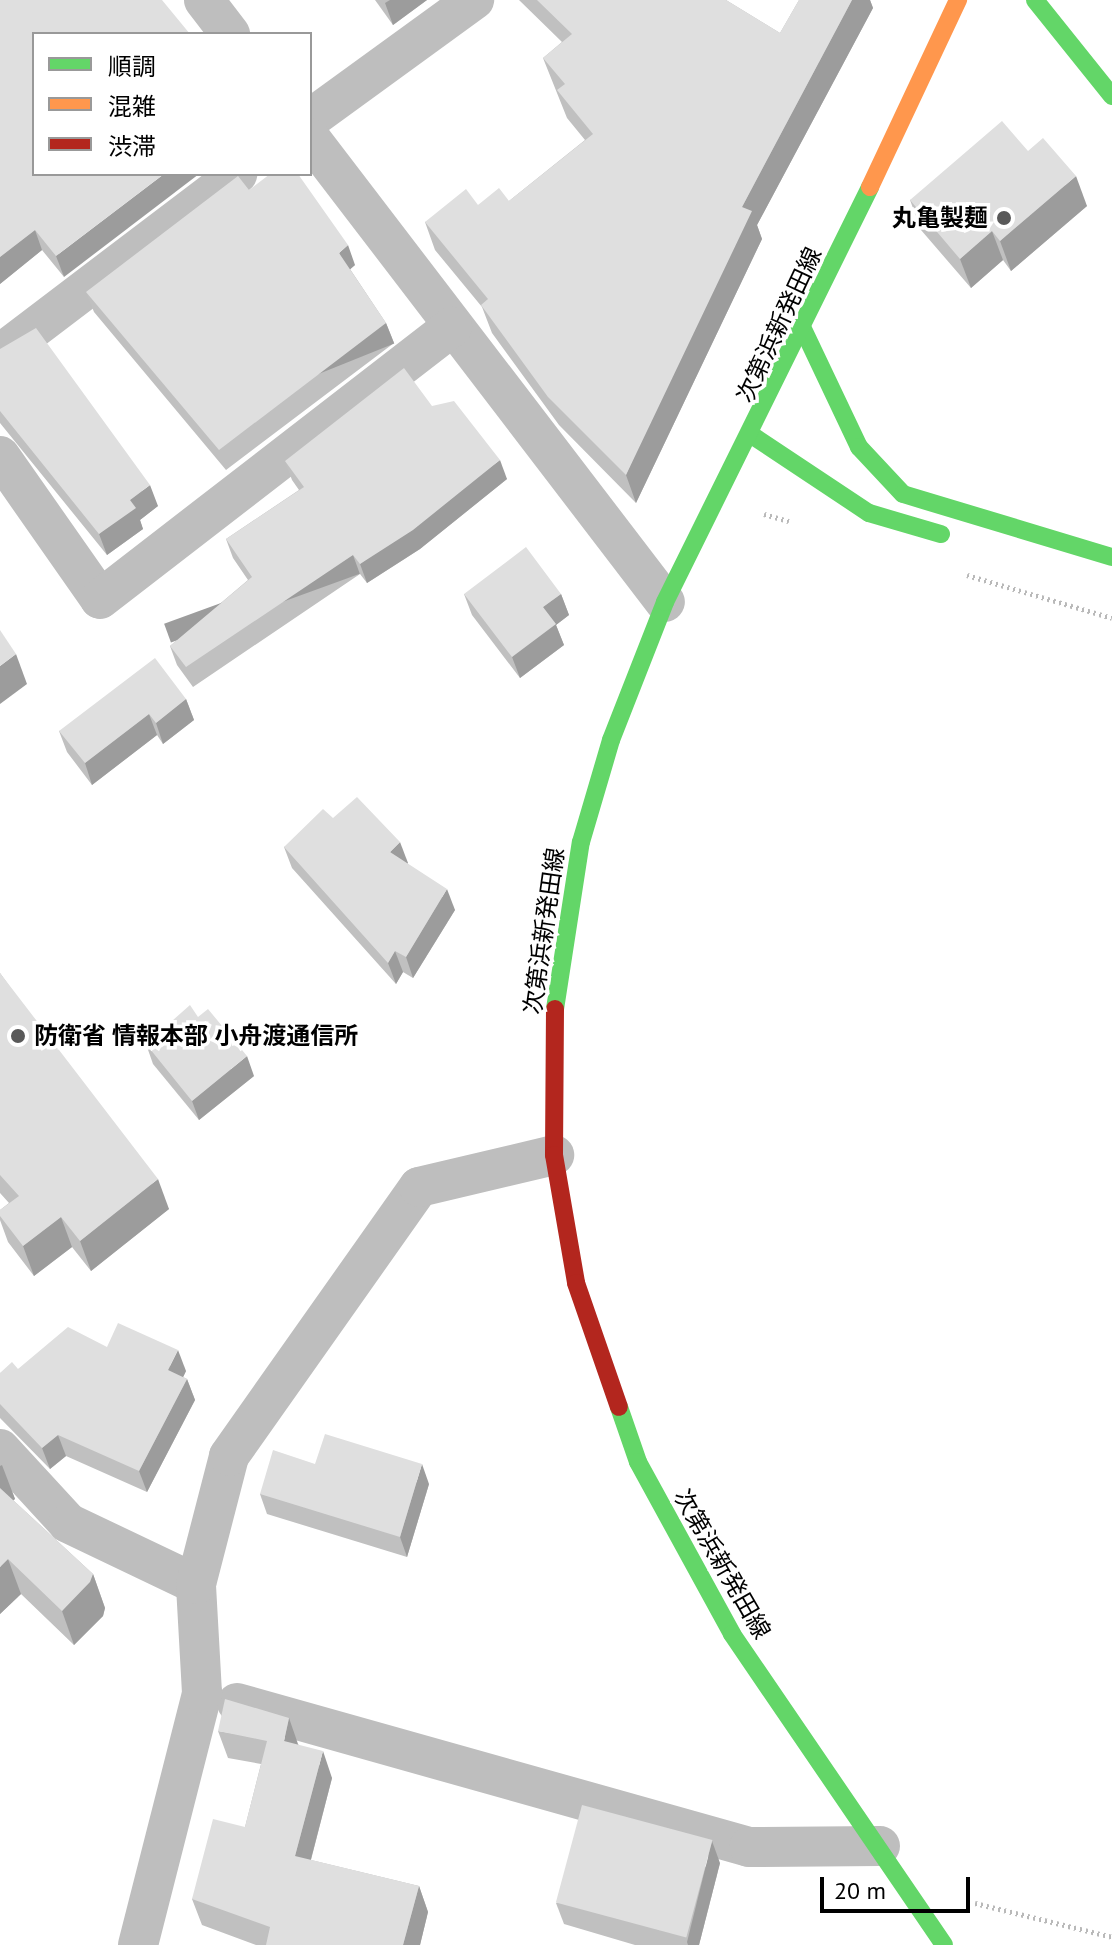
<!DOCTYPE html>
<meta charset="utf-8">
<style>
body{margin:0}
#map{position:relative;width:1112px;height:1945px;overflow:hidden;background:#fff;font-family:"PT Sans","Noto Sans JP",sans-serif}
div>[style]{position:absolute}
.path>*{height:5px;margin-top:-2.5px;transform-origin:0;background:repeating-linear-gradient(90deg,#b9b9b9 0 2px,transparent 0 6px)}
.street>*{height:40px;margin:-20px;padding:0 20px;transform-origin:20px;border-radius:20px;background:#bebebe}
.fast>*{height:18px;margin:-9px;padding:0 9px;transform-origin:9px;border-radius:9px;background:#63d668}
.slow>*{height:18px;margin:-9px;padding:0 9px;transform-origin:9px;border-radius:9px;background:#ff974d}
.jam>*{height:18px;margin:-9px;padding:0 9px;transform-origin:9px;border-radius:9px;background:#b3261e}
.wall>*{inset:0;background:#c0c0c0}
.shaded-wall>*{inset:0;background:#9c9c9c;transform-origin:0 0}
.building>*{inset:0;background:#dfdfdf;transform-origin:0 0}
.dots>*{width:22px;height:22px;translate:-50% -50%;box-sizing:border-box;border:4px solid #fff;border-radius:50%}
span{translate:-50% -50%;white-space:nowrap;text-align:center;line-height:1.15;-webkit-text-stroke:7px #fff;paint-order:stroke}
.poi-label{font-size:24px;color:#000;font-weight:700}
.right{translate:-100% -50%;text-align:right}
.left{translate:0 -50%;text-align:left}
.street-label{font-size:24px;color:#000}
.legend{position:absolute;left:32px;top:32px;width:280px;height:144px;box-sizing:border-box;background:#fff;border:2px solid #999;margin:0;padding:10px 14px;list-style:none;font-size:24px;color:#000}
.legend li{display:flex;align-items:center;gap:16px;height:40px}
.legend b{width:40px;border:2px solid #999}
.scale{position:absolute;left:820px;top:1877px;width:150px;height:36px;box-sizing:border-box;border:4px solid #000;border-top:0;padding-left:10px;font-size:24px;line-height:28px;white-space:nowrap;color:#000;-webkit-text-stroke:6px #fff;paint-order:stroke}
</style>
<div id="map">
<div class="path">
<div style="left:764px;top:514px;width:26px;rotate:16deg"></div>
<div style="left:967px;top:575px;width:151px;rotate:16.5deg"></div>
<div style="left:975px;top:1903px;width:141px;rotate:13.9deg"></div>
</div>
<div class="street">
<div style="left:204px;top:0;width:43px;rotate:52.6deg"></div>
<div style="left:310px;top:119px;width:203px;rotate:-36deg"></div>
<div style="left:310px;top:138px;width:584px;rotate:52.58deg"></div>
<div style="left:0;top:354px;width:298px;rotate:-37.2deg"></div>
<div style="left:0;top:456px;width:174px;rotate:55deg"></div>
<div style="left:100px;top:599px;width:445px;rotate:-37.7deg"></div>
<div style="left:0;top:1449px;width:100px;rotate:47.4deg"></div>
<div style="left:68px;top:1523px;width:142px;rotate:25.5deg"></div>
<div style="left:237px;top:1703px;width:532px;rotate:15.71deg"></div>
<div style="left:749px;top:1847px;width:131px;rotate:-0.4deg"></div>
<div style="left:138px;top:1945px;width:260px;rotate:-75.7deg"></div>
<div style="left:202px;top:1693px;width:109px;rotate:-93.2deg"></div>
<div style="left:196px;top:1584px;width:132px;rotate:-75.5deg"></div>
<div style="left:229px;top:1456px;width:329px;rotate:-54.8deg"></div>
<div style="left:419px;top:1187px;width:139px;rotate:-13.3deg"></div>
</div>
<div class="fast">
<div style="left:1035px;top:0;width:123px;rotate:51.3deg"></div>
<div style="left:803px;top:329px;width:131px;rotate:64.6deg"></div>
<div style="left:859px;top:447px;width:64px;rotate:46.9deg"></div>
<div style="left:903px;top:494px;width:218px;rotate:16.8deg"></div>
<div style="left:753px;top:436px;width:139px;rotate:33.6deg"></div>
<div style="left:869px;top:513px;width:75px;rotate:16.3deg"></div>
<div style="left:555px;top:1009px;width:169px;rotate:-81.2deg"></div>
<div style="left:581px;top:842px;width:106px;rotate:-73.6deg"></div>
<div style="left:611px;top:740px;width:148px;rotate:-68.6deg"></div>
<div style="left:665px;top:602px;width:463px;rotate:-63.7deg"></div>
<div style="left:619px;top:1407px;width:58px;rotate:70.9deg"></div>
<div style="left:638px;top:1462px;width:196px;rotate:61.3deg"></div>
<div style="left:732px;top:1634px;width:376px;rotate:55.7deg"></div>
</div>
<div class="slow">
<div style="left:870px;top:187px;width:207px;rotate:-64.8deg"></div>
</div>
<div class="jam">
<div style="left:555px;top:1009px;width:146px;rotate:90.4deg"></div>
<div style="left:554px;top:1155px;width:130px;rotate:80.2deg"></div>
<div style="left:576px;top:1283px;width:131px;rotate:70.9deg"></div>
</div>
<div class="wall">
<div style="clip-path:polygon(0 0,64px 277px,42px 250px,0 284px)"></div>
<div style="clip-path:polygon(375px 0,427px 0,393px 25px)"></div>
<div style="clip-path:polygon(519px 0,726px 0,780px 33px,799px 0,870px 0,873px 8px,757px 225px,762px 239px,636px 503px,559px 425px,492px 333px,482px 307px,435px 250px,425px 222px,478px 205px,509px 201px,585px 140px,567px 118px,543px 58px,562px 42px)"></div>
<div style="clip-path:polygon(1028px 151px,1087px 206px,1011px 271px,1003px 260px,971px 288px,921px 230px,910px 200px)"></div>
<div style="clip-path:polygon(249px 190px,355px 265px,350px 269px,386px 323px,394px 343px,226px 470px,94px 312px,86px 292px)"></div>
<div style="clip-path:polygon(0 349px,158px 506px,140px 520px,143px 529px,107px 555px,0 423px)"></div>
<div style="clip-path:polygon(432px 406px,507px 479px,420px 549px,367px 583px,360px 574px,193px 687px,177px 665px,170px 646px,248px 580px,233px 558px,226px 539px,299px 490px,292px 480px,285px 461px)"></div>
<div style="clip-path:polygon(464px 594px,561px 594px,569px 615px,556px 625px,564px 645px,520px 678px,472px 615px)"></div>
<div style="clip-path:polygon(186px 699px,194px 720px,163px 744px,157px 735px,92px 785px,67px 752px,59px 731px)"></div>
<div style="clip-path:polygon(333px 818px,408px 863px,407px 863px,455px 910px,413px 978px,403px 972px,396px 984px,292px 868px,284px 847px)"></div>
<div style="clip-path:polygon(0 973px,169px 1209px,91px 1271px,72px 1247px,34px 1276px,8px 1242px,0 1220px,0 1210px,9px 1203px,0 1193px)"></div>
<div style="clip-path:polygon(146px 1044px,254px 1076px,199px 1120px,153px 1064px)"></div>
<div style="clip-path:polygon(107px 1347px,186px 1371px,183px 1377px,187px 1379px,195px 1400px,147px 1492px,66px 1456px,50px 1469px,0 1418px,0 1373px,18px 1369px)"></div>
<div style="clip-path:polygon(315px 1464px,429px 1484px,407px 1557px,267px 1514px,260px 1494px)"></div>
<div style="clip-path:polygon(2px 1465px,15px 1499px,13px 1500px,93px 1574px,105px 1608px,103px 1616px,74px 1645px,21px 1594px,0 1614px)"></div>
<div style="clip-path:polygon(218px 1731px,298px 1744px,332px 1778px,311px 1860px,419px 1886px,428px 1912px,420px 1945px,256px 1945px,202px 1925px,192px 1899px,245px 1827px,261px 1764px,228px 1758px)"></div>
<div style="clip-path:polygon(720px 1863px,699px 1945px,635px 1945px,564px 1924px,556px 1903px)"></div>
</div>
<div class="shaded-wall">
<div style="clip-path:polygon(390px 0,427px 0,393px 25px,385px 3px)"></div>
<div style="clip-path:polygon(852px 0,870px 0,873px 8px,757px 225px,762px 239px,636px 503px,626px 475px,742px 207px)"></div>
<div style="clip-path:polygon(164px 174px,199px 174px,64px 277px,56px 256px)"></div>
<div style="clip-path:polygon(1076px 176px,1087px 206px,1011px 271px,1000px 241px)"></div>
<div style="clip-path:polygon(35px 230px,42px 250px,0 284px,0 257px)"></div>
<div style="clip-path:polygon(992px 231px,1003px 260px,971px 288px,960px 259px)"></div>
<div style="clip-path:polygon(348px 245px,355px 265px,346px 273px,339px 253px)"></div>
<div style="left:386px;top:323px;width:22px;height:210px;rotate:68deg"></div>
<div style="clip-path:polygon(500px 460px,507px 479px,420px 549px,367px 583px,360px 564px)"></div>
<div style="clip-path:polygon(150px 485px,158px 506px,140px 520px,143px 529px,107px 555px,99px 534px,130px 500px)"></div>
<div style="left:353px;top:555px;width:20px;height:201px;rotate:70deg"></div>
<div style="clip-path:polygon(561px 594px,569px 615px,556px 625px,564px 645px,520px 678px,512px 657px,543px 607px)"></div>
<div style="clip-path:polygon(16px 654px,27px 684px,0 704px,0 666px)"></div>
<div style="clip-path:polygon(186px 699px,194px 720px,163px 744px,156px 723px)"></div>
<div style="clip-path:polygon(149px 714px,157px 735px,92px 785px,85px 763px)"></div>
<div style="clip-path:polygon(400px 842px,408px 863px,397px 873px,390px 852px)"></div>
<div style="clip-path:polygon(447px 889px,455px 910px,413px 978px,406px 957px)"></div>
<div style="clip-path:polygon(395px 951px,403px 972px,396px 984px,388px 963px)"></div>
<div style="clip-path:polygon(247px 1056px,254px 1076px,199px 1120px,192px 1101px)"></div>
<div style="clip-path:polygon(158px 1179px,169px 1209px,91px 1271px,80px 1241px)"></div>
<div style="clip-path:polygon(61px 1217px,72px 1247px,34px 1276px,23px 1246px)"></div>
<div style="clip-path:polygon(178px 1350px,186px 1371px,176px 1392px,168px 1370px)"></div>
<div style="clip-path:polygon(187px 1379px,195px 1400px,147px 1492px,139px 1471px)"></div>
<div style="clip-path:polygon(58px 1435px,66px 1456px,50px 1469px,42px 1448px)"></div>
<div style="clip-path:polygon(422px 1464px,429px 1484px,407px 1557px,400px 1537px)"></div>
<div style="clip-path:polygon(2px 1465px,15px 1499px,0 1511px,0 1466px)"></div>
<div style="clip-path:polygon(8px 1559px,21px 1594px,0 1614px,0 1567px)"></div>
<div style="clip-path:polygon(93px 1574px,105px 1608px,103px 1616px,74px 1645px,62px 1611px)"></div>
<div style="clip-path:polygon(289px 1718px,298px 1744px,293px 1768px,284px 1741px)"></div>
<div style="clip-path:polygon(323px 1751px,332px 1778px,305px 1882px,295px 1856px)"></div>
<div style="clip-path:polygon(712px 1841px,720px 1863px,699px 1945px,688px 1945px,687px 1942px)"></div>
<div style="clip-path:polygon(419px 1886px,428px 1912px,420px 1945px,403px 1945px)"></div>
</div>
<div class="building">
<div style="clip-path:polygon(0 0,162px 0,190px 34px,34px 34px,34px 174px,164px 174px,56px 256px,35px 230px,0 257px)"></div>
<div style="clip-path:polygon(537px 0,726px 0,780px 33px,799px 0,852px 0,742px 207px,752px 211px,626px 475px,548px 397px,481px 305px,488px 299px,425px 222px,466px 189px,478px 205px,499px 188px,509px 201px,593px 134px,557px 90px,565px 84px,543px 58px,572px 34px)"></div>
<div style="clip-path:polygon(1002px 121px,1028px 151px,1043px 138px,1076px 176px,1000px 241px,992px 231px,960px 259px,910px 200px)"></div>
<div style="clip-path:polygon(270px 174px,298px 174px,348px 245px,339px 253px,386px 323px,219px 450px,86px 292px,238px 176px,249px 190px)"></div>
<div style="clip-path:polygon(36px 328px,150px 485px,130px 500px,136px 508px,99px 534px,0 411px,0 349px)"></div>
<div style="clip-path:polygon(404px 368px,432px 406px,454px 401px,500px 460px,413px 530px,360px 564px,353px 555px,186px 667px,170px 646px,252px 577px,226px 539px,304px 487px,285px 461px)"></div>
<div style="clip-path:polygon(526px 547px,561px 594px,543px 607px,556px 624px,512px 657px,464px 594px)"></div>
<div style="clip-path:polygon(0 630px,16px 654px,0 666px)"></div>
<div style="clip-path:polygon(155px 658px,186px 699px,156px 723px,149px 714px,85px 763px,59px 731px)"></div>
<div style="clip-path:polygon(357px 797px,400px 842px,390px 852px,447px 889px,406px 957px,395px 951px,388px 963px,284px 847px,323px 809px,333px 818px)"></div>
<div style="clip-path:polygon(0 973px,158px 1179px,80px 1241px,61px 1217px,23px 1246px,0 1216px,0 1210px,19px 1196px,0 1175px)"></div>
<div style="clip-path:polygon(190px 1005px,198px 1017px,208px 1009px,247px 1056px,192px 1101px,146px 1044px)"></div>
<div style="clip-path:polygon(118px 1323px,178px 1350px,168px 1370px,187px 1379px,139px 1471px,58px 1435px,42px 1448px,0 1404px,0 1373px,12px 1362px,18px 1369px,68px 1327px,107px 1347px)"></div>
<div style="clip-path:polygon(325px 1434px,422px 1464px,400px 1537px,260px 1494px,273px 1450px,315px 1464px)"></div>
<div style="clip-path:polygon(0 1488px,93px 1574px,90px 1582px,62px 1611px,8px 1559px,0 1567px)"></div>
<div style="clip-path:polygon(225px 1699px,289px 1718px,284px 1741px,323px 1751px,295px 1856px,419px 1886px,403px 1945px,266px 1945px,270px 1927px,192px 1899px,213px 1819px,245px 1827px,267px 1741px,218px 1731px)"></div>
<div style="left:582px;top:1805px;width:135px;height:101px;rotate:15deg"></div>
</div>
<div class="dots">
<div style="left:1004px;top:218px;background:#595959"></div>
<div style="left:18px;top:1036px;background:#595959"></div>
</div>
<div class="poi-label">
<span class="right" style="left:988px;top:218px">丸亀製麺</span>
<span class="left" style="left:34px;top:1036px">防衛省 情報本部 小舟渡通信所</span>
</div>
<div class="street-label">
<span style="left:779px;top:325px;rotate:-65deg">次第浜新発田線</span>
<span style="left:544px;top:931px;rotate:-82deg">次第浜新発田線</span>
<span style="left:722px;top:1564px;rotate:60deg">次第浜新発田線</span>
</div>
<ul class="legend">
<li><b style="height:10px;background:#63d668"></b>順調</li>
<li><b style="height:10px;background:#ff974d"></b>混雑</li>
<li><b style="height:10px;background:#b3261e"></b>渋滞</li>
</ul>
<div class="scale">20 m</div>
</div>
